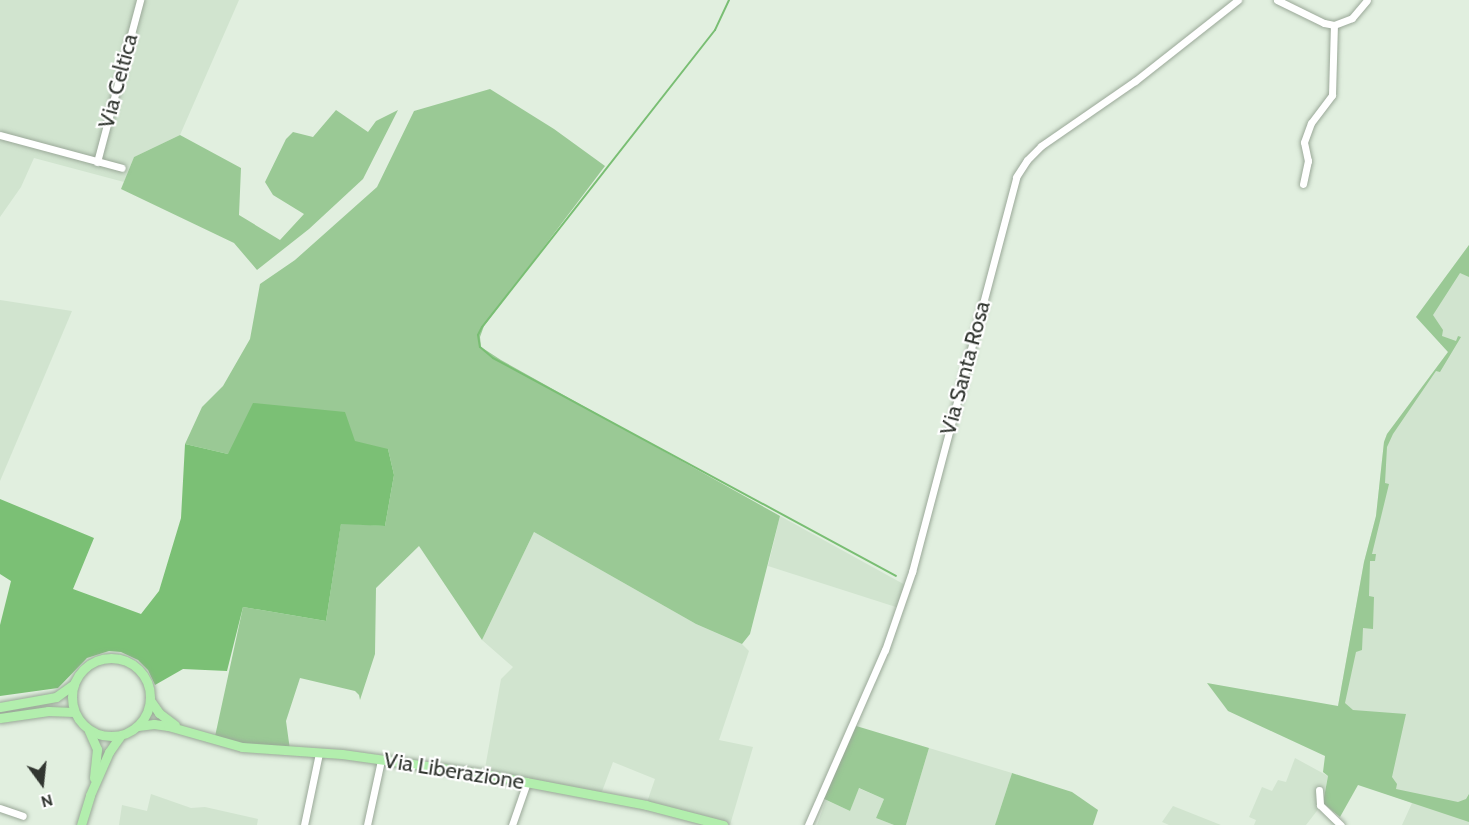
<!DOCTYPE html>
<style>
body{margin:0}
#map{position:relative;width:1469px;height:825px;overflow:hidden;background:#e1efdf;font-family:Cabin,sans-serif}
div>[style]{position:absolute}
.built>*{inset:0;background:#d1e4cf}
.green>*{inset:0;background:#9ac995}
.forest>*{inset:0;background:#7bc075}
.stream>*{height:2px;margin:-1px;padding:0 1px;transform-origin:1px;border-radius:1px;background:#79be73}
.roads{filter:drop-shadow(0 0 2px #9aa898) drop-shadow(0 0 2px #9aa898)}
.minor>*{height:7px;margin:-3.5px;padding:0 3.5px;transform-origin:3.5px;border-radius:3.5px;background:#fff}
.major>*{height:9px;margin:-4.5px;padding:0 4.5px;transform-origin:4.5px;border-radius:4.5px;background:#b2eead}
.major>.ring{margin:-4.5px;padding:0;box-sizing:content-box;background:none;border:9px solid #b2eead;border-radius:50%}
span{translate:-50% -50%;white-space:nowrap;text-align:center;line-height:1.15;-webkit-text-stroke:4.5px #fff;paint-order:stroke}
.street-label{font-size:22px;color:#313630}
.north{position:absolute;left:12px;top:753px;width:60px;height:60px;-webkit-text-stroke:4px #fff;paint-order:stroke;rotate:165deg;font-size:16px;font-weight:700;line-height:24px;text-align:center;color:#313630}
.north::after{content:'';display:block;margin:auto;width:21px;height:27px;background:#313630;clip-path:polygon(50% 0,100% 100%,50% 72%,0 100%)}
</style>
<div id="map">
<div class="built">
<div style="clip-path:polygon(0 0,239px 0,180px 135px,134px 157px,124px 182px,34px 158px,21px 187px,0 217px)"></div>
<div style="clip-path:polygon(1469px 245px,1469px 825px,1402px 825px,1412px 803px,1381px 792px,1338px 706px,1364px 562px,1376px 516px,1384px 442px,1387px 434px,1448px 352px,1416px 317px)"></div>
<div style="clip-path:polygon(0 300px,72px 311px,0 481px)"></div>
<div style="clip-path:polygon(780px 516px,907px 586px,899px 608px,768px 566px)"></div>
<div style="clip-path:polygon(534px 532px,696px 624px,742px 644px,749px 651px,719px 740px,753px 747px,730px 825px,646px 805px,655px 779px,613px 762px,600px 797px,484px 774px,501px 679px,513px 667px,482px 640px)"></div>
<div style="clip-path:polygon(929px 748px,1012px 773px,995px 825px,906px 825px)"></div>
<div style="clip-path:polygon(1295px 758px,1328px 776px,1323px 803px,1306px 825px,1254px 825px,1256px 820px,1249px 817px,1262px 787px,1272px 791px,1278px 780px,1286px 782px)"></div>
<div style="clip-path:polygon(858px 788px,884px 799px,876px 818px,894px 825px,817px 825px,826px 800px,850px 811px)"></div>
<div style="clip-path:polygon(151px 794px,191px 808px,205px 807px,258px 819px,257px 825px,119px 825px,122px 805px,147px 811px)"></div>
<div style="clip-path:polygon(1173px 806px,1221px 825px,1169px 825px,1162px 822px)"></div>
</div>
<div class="green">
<div style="clip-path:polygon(490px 89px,554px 129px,605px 166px,484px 326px,480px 337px,481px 347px,501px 360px,780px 516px,750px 634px,742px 644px,696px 624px,534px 532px,482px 640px,419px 546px,376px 588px,375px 654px,360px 700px,359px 695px,355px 691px,300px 678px,286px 721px,290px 750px,214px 741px,243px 607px,326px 621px,341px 523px,385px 526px,394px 475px,388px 449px,228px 454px,185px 444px,202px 407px,223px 386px,250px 339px,260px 284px,295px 260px,377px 187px,414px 111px)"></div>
<div style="clip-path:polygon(336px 110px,368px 132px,376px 121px,398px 110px,363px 179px,309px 229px,257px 270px,234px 243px,121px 189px,134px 157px,180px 135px,241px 168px,239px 215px,280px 240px,304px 214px,273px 195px,265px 182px,286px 139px,293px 132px,313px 137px)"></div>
<div style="clip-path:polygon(1469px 245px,1469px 277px,1460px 273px,1433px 315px,1443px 330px,1442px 336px,1456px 341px,1458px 336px,1461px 337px,1440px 372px,1436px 371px,1393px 434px,1387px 447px,1385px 483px,1389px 484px,1372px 554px,1376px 554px,1375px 561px,1370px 561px,1369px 596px,1374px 597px,1373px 629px,1363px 628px,1362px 650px,1356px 652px,1345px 703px,1353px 710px,1406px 714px,1392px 777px,1397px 784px,1396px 789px,1458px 802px,1466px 799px,1469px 794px,1469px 822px,1358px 785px,1340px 817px,1323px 803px,1328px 776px,1323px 772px,1325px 756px,1228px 711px,1207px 683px,1338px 706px,1364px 562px,1376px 516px,1384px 442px,1387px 434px,1448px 352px,1416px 317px)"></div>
<div style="clip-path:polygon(853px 725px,929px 748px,906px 825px,894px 825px,876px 818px,884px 799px,859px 788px,850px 811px,820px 797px)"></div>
<div style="clip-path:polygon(1012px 773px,1072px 792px,1098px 810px,1093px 825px,995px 825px)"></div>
</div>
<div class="forest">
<div style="clip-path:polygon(253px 403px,345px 412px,355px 441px,388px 449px,394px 475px,385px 526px,341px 524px,326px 621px,243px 607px,227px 671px,183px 669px,155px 685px,148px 670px,138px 660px,121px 652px,109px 651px,87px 658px,58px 688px,0 696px,0 625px,11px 581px,0 574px,0 499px,94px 538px,73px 589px,141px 614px,159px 591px,181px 518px,185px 444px,228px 454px)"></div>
</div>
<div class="stream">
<div style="left:729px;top:0;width:33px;rotate:115deg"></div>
<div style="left:715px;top:30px;width:377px;rotate:128.1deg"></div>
<div style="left:482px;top:327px;width:9px;rotate:117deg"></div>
<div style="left:478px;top:335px;width:12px;rotate:81deg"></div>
<div style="left:480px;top:347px;width:17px;rotate:40deg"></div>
<div style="left:493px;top:358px;width:458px;rotate:28.4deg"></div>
</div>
<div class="roads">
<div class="minor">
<div style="left:1277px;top:0;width:52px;rotate:26.1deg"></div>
<div style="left:1324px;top:23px;width:10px;rotate:11deg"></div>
<div style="left:1334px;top:25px;width:19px;rotate:-21deg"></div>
<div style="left:1352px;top:18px;width:23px;rotate:-50deg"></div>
<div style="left:0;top:135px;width:126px;rotate:15.1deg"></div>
<div style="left:97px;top:162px;width:168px;rotate:-75.1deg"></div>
<div style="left:1303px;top:184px;width:24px;rotate:-78deg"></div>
<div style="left:1308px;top:161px;width:19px;rotate:-102deg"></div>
<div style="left:1304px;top:142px;width:20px;rotate:-70deg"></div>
<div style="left:1311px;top:123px;width:35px;rotate:-53deg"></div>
<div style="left:1332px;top:95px;width:70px;rotate:-88.4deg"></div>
<div style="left:1319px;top:790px;width:15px;rotate:86deg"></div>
<div style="left:1320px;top:805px;width:29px;rotate:44deg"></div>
<div style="left:0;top:808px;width:24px;rotate:19deg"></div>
<div style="left:304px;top:825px;width:74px;rotate:-78.2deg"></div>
<div style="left:367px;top:825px;width:66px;rotate:-77.8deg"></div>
<div style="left:512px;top:825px;width:46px;rotate:-70.8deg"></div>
<div style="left:808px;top:825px;width:191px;rotate:-66.3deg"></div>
<div style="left:885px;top:650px;width:83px;rotate:-70.9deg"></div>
<div style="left:912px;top:572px;width:408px;rotate:-75.2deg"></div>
<div style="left:1016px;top:177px;width:20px;rotate:-57deg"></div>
<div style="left:1027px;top:160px;width:20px;rotate:-45deg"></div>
<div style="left:1041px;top:146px;width:114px;rotate:-34.7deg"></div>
<div style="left:1135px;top:81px;width:131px;rotate:-38.2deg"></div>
</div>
<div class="major">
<div class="ring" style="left:72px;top:658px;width:69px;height:69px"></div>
<div style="left:150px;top:700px;width:16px;rotate:55deg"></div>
<div style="left:159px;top:713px;width:20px;rotate:37deg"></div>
<div style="left:0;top:707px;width:57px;rotate:-10.1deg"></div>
<div style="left:56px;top:697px;width:22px;rotate:-36deg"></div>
<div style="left:0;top:718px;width:49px;rotate:-8.3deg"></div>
<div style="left:48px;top:711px;width:26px;rotate:2deg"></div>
<div style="left:138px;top:726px;width:16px;rotate:-7deg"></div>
<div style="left:154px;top:724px;width:14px;rotate:8deg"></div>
<div style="left:168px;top:726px;width:77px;rotate:15.8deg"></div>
<div style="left:242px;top:747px;width:100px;rotate:4deg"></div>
<div style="left:342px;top:754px;width:143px;rotate:8deg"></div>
<div style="left:484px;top:774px;width:165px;rotate:10.8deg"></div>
<div style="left:646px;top:805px;width:80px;rotate:14.6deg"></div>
<div style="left:89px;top:731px;width:20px;rotate:66deg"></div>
<div style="left:97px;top:749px;width:29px;rotate:96deg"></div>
<div style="left:81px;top:825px;width:31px;rotate:-73deg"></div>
<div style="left:90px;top:795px;width:47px;rotate:-66.2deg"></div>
<div style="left:109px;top:752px;width:19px;rotate:-55deg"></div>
</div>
</div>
<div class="street-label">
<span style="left:118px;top:81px;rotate:-75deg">Via Celtica</span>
<span style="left:965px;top:368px;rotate:-75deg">Via Santa Rosa</span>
<span style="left:454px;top:771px;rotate:9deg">Via Liberazione</span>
</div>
<div class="north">N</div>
</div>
